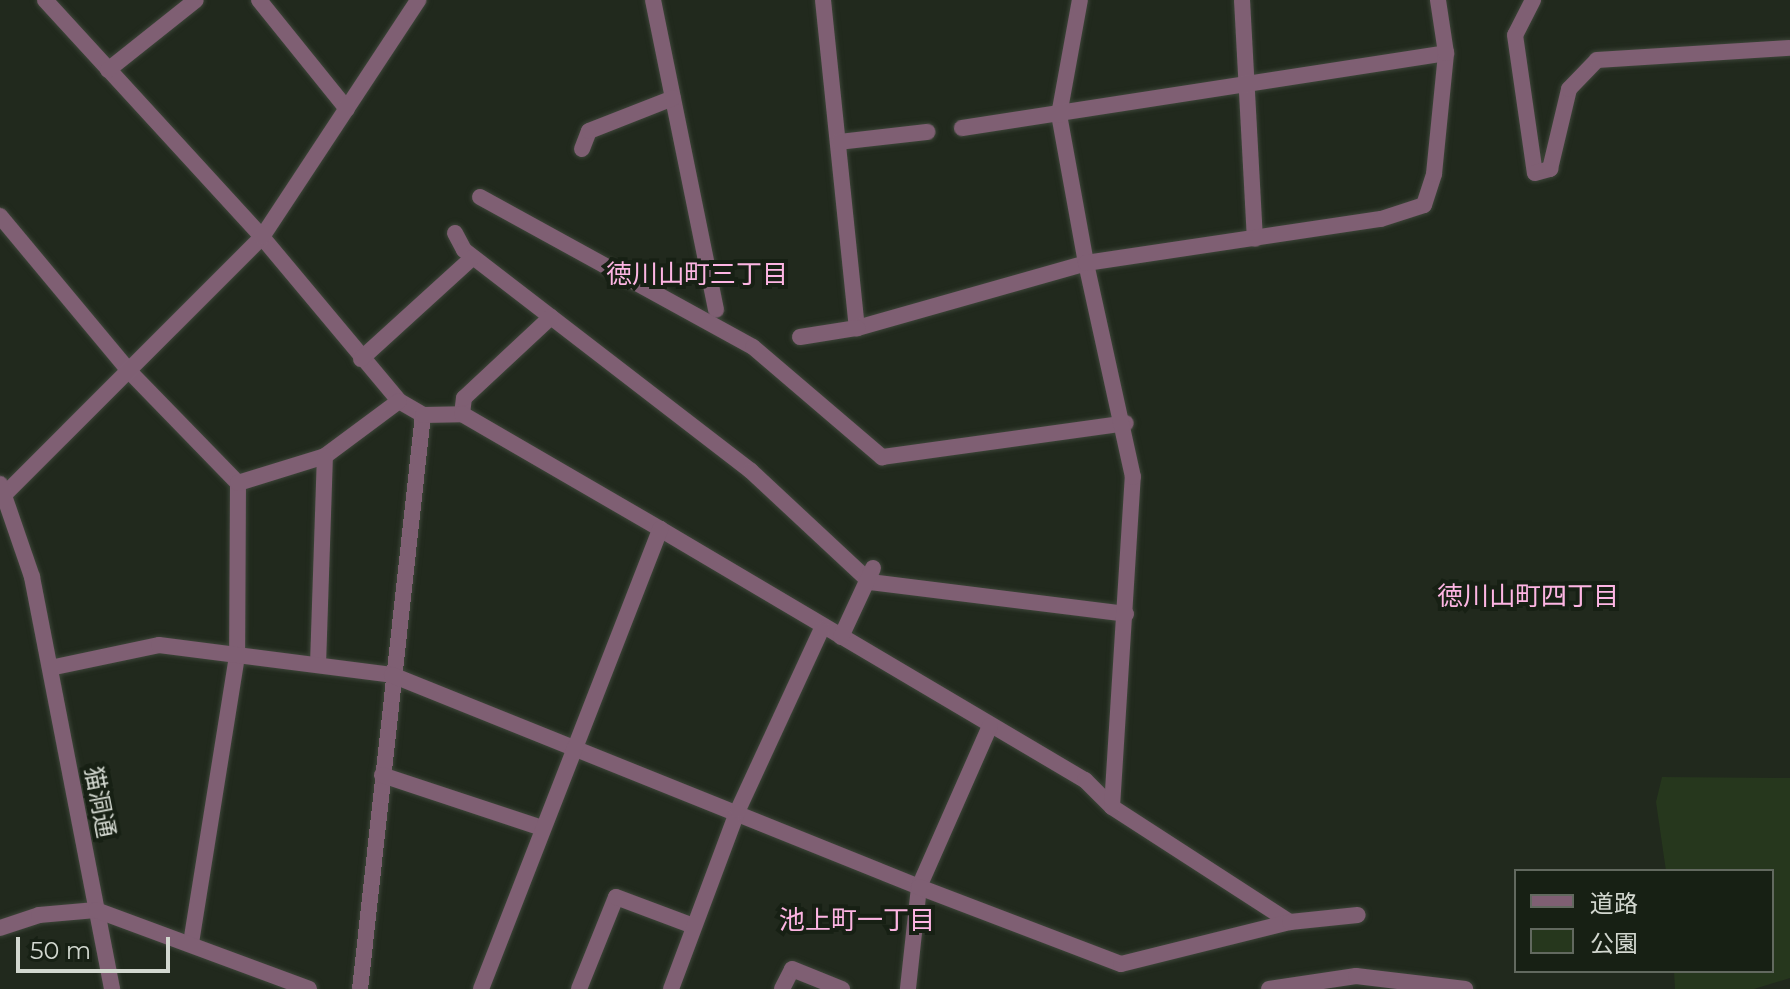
<!DOCTYPE html>
<meta charset="utf-8">
<style>
body{margin:0}
#map{position:relative;width:1790px;height:989px;overflow:hidden;background:#21291d;font-family:Montserrat,"Noto Sans JP",sans-serif}
div>[style]{position:absolute}
.green>*{inset:0;background:#26371d}
.roads{filter:drop-shadow(0 0 2px #3d4539) drop-shadow(0 0 2px #3d4539)}
.minor>*{height:16px;margin:-8px;padding:0 8px;transform-origin:8px;border-radius:8px;background:#7f5f73}
.tertiary>*{height:16px;margin:-8px;padding:0 8px;transform-origin:8px;border-radius:8px;background:#7f5f73}
span{translate:-50% -50%;white-space:nowrap;text-align:center;line-height:1.15;-webkit-text-stroke:8px #172014;paint-order:stroke}
.street-label{font-size:24px;color:#d2d7cf}
.neighbourhood-label{font-size:26px;color:#fdb5e3}
.legend{position:absolute;left:1514px;top:869px;width:260px;height:104px;box-sizing:border-box;background:#172014;border:2px solid #62695f;margin:0;padding:10px 14px;list-style:none;font-size:24px;color:#d2d7cf}
.legend li{display:flex;align-items:center;gap:16px;height:40px}
.legend b{width:40px;border:2px solid #62695f}
.scale{position:absolute;left:16px;top:937px;width:154px;height:36px;box-sizing:border-box;border:4px solid #d2d7cf;border-top:0;padding-left:10px;font-size:24px;line-height:28px;white-space:nowrap;color:#d2d7cf;-webkit-text-stroke:6px #172014;paint-order:stroke}
</style>
<div id="map">
<div class="green">
<div style="clip-path:polygon(1662px 777px,1790px 778px,1790px 978px,1754px 989px,1675px 989px,1674px 971px,1772px 971px,1772px 871px,1666px 871px,1656px 802px)"></div>
</div>
<div class="roads">
<div class="minor">
<div style="left:45px;top:0;width:321px;rotate:47.5deg"></div>
<div style="left:262px;top:237px;width:214px;rotate:50.1deg"></div>
<div style="left:399px;top:401px;width:28px;rotate:30deg"></div>
<div style="left:423px;top:415px;width:577px;rotate:96.26deg"></div>
<div style="left:259px;top:0;width:140px;rotate:51.1deg"></div>
<div style="left:653px;top:0;width:316px;rotate:78.5deg"></div>
<div style="left:823px;top:0;width:330px;rotate:84.1deg"></div>
<div style="left:857px;top:328px;width:238px;rotate:-15.8deg"></div>
<div style="left:1086px;top:263px;width:150px;rotate:-100.3deg"></div>
<div style="left:1059px;top:115px;width:117px;rotate:-79.7deg"></div>
<div style="left:1242px;top:0;width:239px;rotate:86.9deg"></div>
<div style="left:1533px;top:0;width:39px;rotate:117deg"></div>
<div style="left:1515px;top:35px;width:139px;rotate:81.8deg"></div>
<div style="left:1535px;top:173px;width:16px;rotate:-15deg"></div>
<div style="left:1550px;top:169px;width:82px;rotate:-76.6deg"></div>
<div style="left:1569px;top:89px;width:40px;rotate:-46deg"></div>
<div style="left:1597px;top:60px;width:193px;rotate:-3.6deg"></div>
<div style="left:108px;top:70px;width:112px;rotate:-38.5deg"></div>
<div style="left:962px;top:128px;width:490px;rotate:-8.8deg"></div>
<div style="left:839px;top:142px;width:89px;rotate:-6.5deg"></div>
<div style="left:582px;top:149px;width:19px;rotate:-69deg"></div>
<div style="left:589px;top:131px;width:90px;rotate:-21.4deg"></div>
<div style="left:480px;top:197px;width:311px;rotate:28.8deg"></div>
<div style="left:753px;top:347px;width:170px;rotate:40.5deg"></div>
<div style="left:882px;top:457px;width:246px;rotate:-7.9deg"></div>
<div style="left:0;top:216px;width:202px;rotate:50.2deg"></div>
<div style="left:129px;top:371px;width:156px;rotate:45.8deg"></div>
<div style="left:238px;top:483px;width:173px;rotate:90.3deg"></div>
<div style="left:237px;top:656px;width:291px;rotate:99.1deg"></div>
<div style="left:455px;top:233px;width:19px;rotate:62deg"></div>
<div style="left:464px;top:250px;width:362px;rotate:37.6deg"></div>
<div style="left:751px;top:471px;width:163px;rotate:43deg"></div>
<div style="left:870px;top:582px;width:258px;rotate:7.1deg"></div>
<div style="left:800px;top:337px;width:58px;rotate:-9deg"></div>
<div style="left:361px;top:359px;width:151px;rotate:-42.3deg"></div>
<div style="left:462px;top:414px;width:16px;rotate:-83deg"></div>
<div style="left:464px;top:398px;width:119px;rotate:-43deg"></div>
<div style="left:423px;top:415px;width:39px;rotate:-1deg"></div>
<div style="left:462px;top:414px;width:229px;rotate:30.1deg"></div>
<div style="left:660px;top:529px;width:494px;rotate:30.6deg"></div>
<div style="left:1085px;top:780px;width:38px;rotate:45deg"></div>
<div style="left:1112px;top:807px;width:212px;rotate:32.9deg"></div>
<div style="left:238px;top:483px;width:91px;rotate:-17.2deg"></div>
<div style="left:325px;top:456px;width:92px;rotate:-36.6deg"></div>
<div style="left:0;top:499px;width:371px;rotate:-45deg"></div>
<div style="left:262px;top:237px;width:284px;rotate:-56.6deg"></div>
<div style="left:841px;top:637px;width:76px;rotate:-65.1deg"></div>
<div style="left:318px;top:665px;width:209px;rotate:-88.1deg"></div>
<div style="left:50px;top:668px;width:111px;rotate:-11.9deg"></div>
<div style="left:159px;top:645px;width:235px;rotate:7.3deg"></div>
<div style="left:392px;top:675px;width:568px;rotate:21.91deg"></div>
<div style="left:919px;top:887px;width:103px;rotate:96.2deg"></div>
<div style="left:990px;top:726px;width:176px;rotate:113.8deg"></div>
<div style="left:919px;top:887px;width:216px;rotate:20.9deg"></div>
<div style="left:1121px;top:964px;width:174px;rotate:-14deg"></div>
<div style="left:1290px;top:922px;width:68px;rotate:-5.9deg"></div>
<div style="left:382px;top:775px;width:169px;rotate:18.3deg"></div>
<div style="left:1112px;top:807px;width:331px;rotate:-86.4deg"></div>
<div style="left:1133px;top:477px;width:219px;rotate:-102.4deg"></div>
<div style="left:1086px;top:263px;width:298px;rotate:-8.5deg"></div>
<div style="left:1381px;top:219px;width:45px;rotate:-18deg"></div>
<div style="left:1424px;top:205px;width:33px;rotate:-72deg"></div>
<div style="left:1434px;top:174px;width:122px;rotate:-84.3deg"></div>
<div style="left:1446px;top:53px;width:54px;rotate:-98.6deg"></div>
<div style="left:481px;top:989px;width:494px;rotate:-68.7deg"></div>
<div style="left:579px;top:989px;width:99px;rotate:-68.1deg"></div>
<div style="left:616px;top:897px;width:82px;rotate:20.6deg"></div>
<div style="left:671px;top:989px;width:191px;rotate:-69.5deg"></div>
<div style="left:738px;top:810px;width:198px;rotate:-65.2deg"></div>
<div style="left:782px;top:989px;width:22px;rotate:-63deg"></div>
<div style="left:792px;top:969px;width:54px;rotate:21.8deg"></div>
</div>
<div class="tertiary">
<div style="left:0;top:484px;width:98px;rotate:71deg"></div>
<div style="left:32px;top:577px;width:420px;rotate:79deg"></div>
<div style="left:0;top:928px;width:41px;rotate:-18.4deg"></div>
<div style="left:39px;top:915px;width:57px;rotate:-5deg"></div>
<div style="left:96px;top:910px;width:227px;rotate:20.3deg"></div>
<div style="left:1269px;top:989px;width:88px;rotate:-8.5deg"></div>
<div style="left:1356px;top:976px;width:110px;rotate:6.8deg"></div>
</div>
</div>
<div class="street-label">
<span style="left:100px;top:802px;rotate:79deg">猫洞通</span>
</div>
<div class="neighbourhood-label">
<span style="left:697px;top:275px">徳川山町三丁目</span>
<span style="left:1528px;top:597px">徳川山町四丁目</span>
<span style="left:857px;top:921px">池上町一丁目</span>
</div>
<ul class="legend">
<li><b style="height:10px;background:#7f5f73"></b>道路</li>
<li><b style="height:22px;background:#26371d"></b>公園</li>
</ul>
<div class="scale">50 m</div>
</div>
